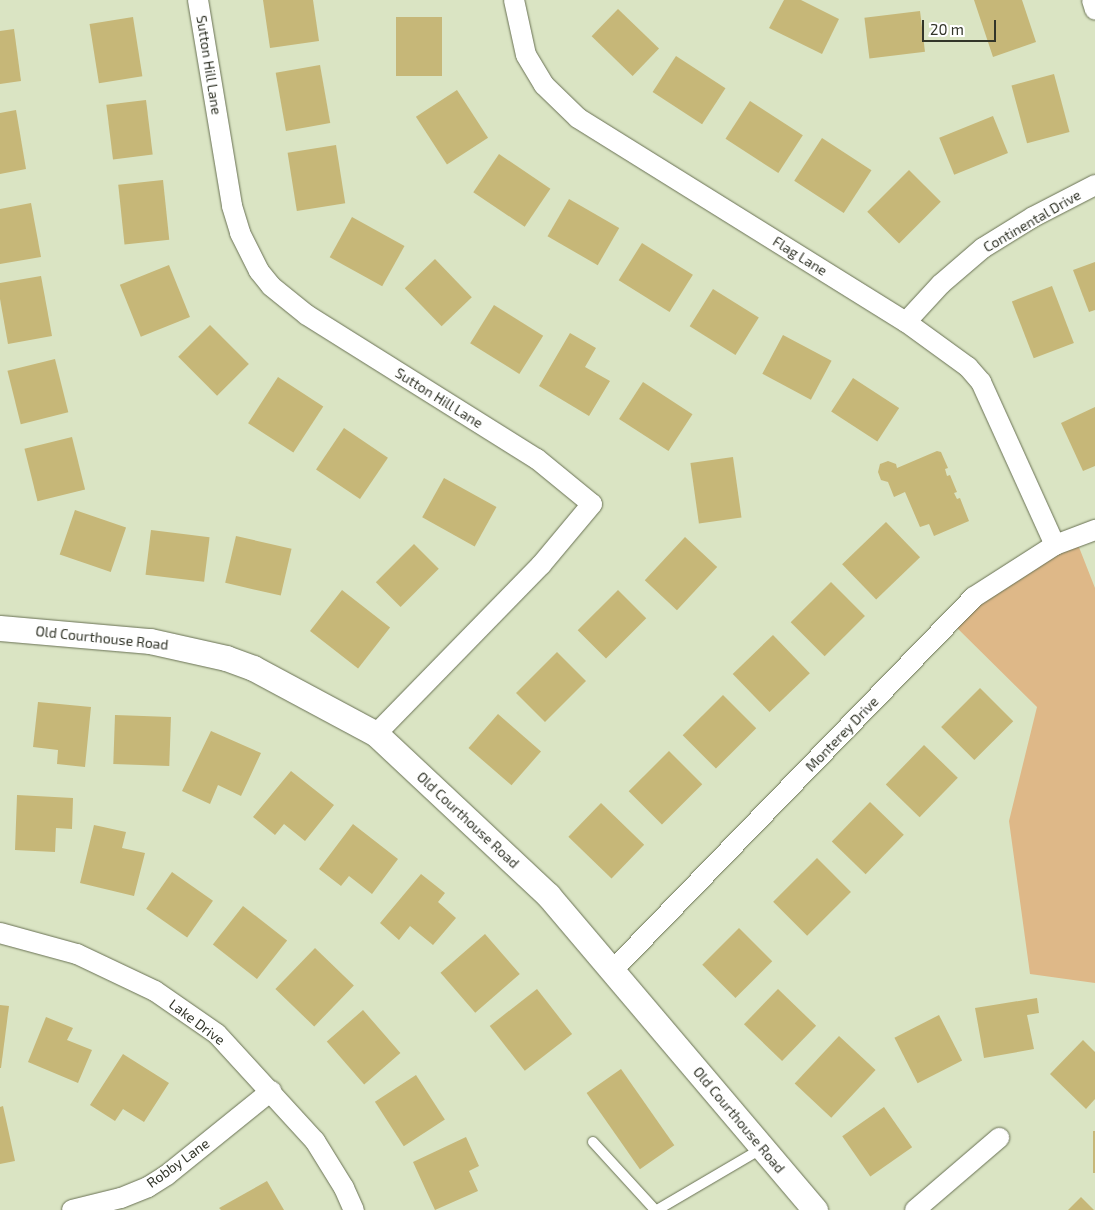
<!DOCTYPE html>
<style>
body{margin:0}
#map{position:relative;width:1095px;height:1210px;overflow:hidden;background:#dae4c3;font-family:"Exo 2",sans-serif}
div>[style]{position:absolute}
.green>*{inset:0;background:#deb888}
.building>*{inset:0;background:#c6b778;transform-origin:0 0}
.roads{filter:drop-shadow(0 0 1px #697154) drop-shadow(0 0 1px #697154)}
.service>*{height:10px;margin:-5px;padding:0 5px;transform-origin:5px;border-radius:5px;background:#fff}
.minor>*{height:20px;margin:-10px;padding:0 10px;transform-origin:10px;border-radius:10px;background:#fff}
.tertiary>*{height:25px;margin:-12.5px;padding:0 12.5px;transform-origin:12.5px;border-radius:12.5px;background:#fff}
span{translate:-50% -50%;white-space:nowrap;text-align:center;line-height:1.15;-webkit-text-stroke:4px #fff;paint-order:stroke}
.street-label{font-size:14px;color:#323529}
.scale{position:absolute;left:922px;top:20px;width:74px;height:22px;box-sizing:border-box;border:2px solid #323529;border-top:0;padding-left:6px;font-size:15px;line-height:18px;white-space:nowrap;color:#323529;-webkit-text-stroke:4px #fff;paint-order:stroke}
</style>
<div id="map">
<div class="green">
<div style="clip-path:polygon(1075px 537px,1095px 588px,1095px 983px,1030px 974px,1009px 821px,1037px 707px,950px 621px)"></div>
</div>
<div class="building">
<div style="clip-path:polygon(263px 0,313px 0,319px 41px,270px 48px)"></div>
<div style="clip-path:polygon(784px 0,801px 0,839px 19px,822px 54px,769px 28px)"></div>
<div style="clip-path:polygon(974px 0,1022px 0,1036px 42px,993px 57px)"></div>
<div style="left:618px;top:9px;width:57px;height:38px;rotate:44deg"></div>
<div style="left:920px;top:11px;width:41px;height:56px;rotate:83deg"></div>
<div style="left:133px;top:17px;width:60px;height:44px;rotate:81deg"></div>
<div style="left:396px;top:17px;width:46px;height:59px"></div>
<div style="clip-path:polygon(14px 29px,21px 81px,0 84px,0 31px)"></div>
<div style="left:676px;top:56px;width:59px;height:43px;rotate:33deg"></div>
<div style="left:320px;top:65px;width:59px;height:45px;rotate:80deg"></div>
<div style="left:1054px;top:74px;width:60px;height:44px;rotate:75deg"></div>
<div style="left:457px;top:90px;width:57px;height:49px;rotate:57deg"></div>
<div style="left:146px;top:100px;width:55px;height:40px;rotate:83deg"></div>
<div style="left:750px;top:101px;width:63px;height:45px;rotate:33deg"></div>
<div style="clip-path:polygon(16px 110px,26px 169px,0 174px,0 113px)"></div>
<div style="left:993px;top:116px;width:40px;height:58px;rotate:68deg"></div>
<div style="left:822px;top:138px;width:59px;height:51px;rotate:33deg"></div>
<div style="left:336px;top:145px;width:59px;height:49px;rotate:81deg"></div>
<div style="left:499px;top:154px;width:62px;height:46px;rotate:34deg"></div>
<div style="left:909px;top:170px;width:45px;height:59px;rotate:45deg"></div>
<div style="left:163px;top:180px;width:60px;height:45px;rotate:84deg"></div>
<div style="left:569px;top:199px;width:58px;height:43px;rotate:30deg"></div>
<div style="clip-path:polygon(31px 203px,41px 257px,0 264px,0 209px)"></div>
<div style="left:352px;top:217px;width:60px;height:46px;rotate:29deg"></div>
<div style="left:642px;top:243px;width:60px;height:44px;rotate:32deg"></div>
<div style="left:435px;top:259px;width:53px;height:42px;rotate:46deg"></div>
<div style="clip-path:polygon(1095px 262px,1095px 310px,1089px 312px,1073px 270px)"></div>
<div style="left:169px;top:265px;width:56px;height:53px;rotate:68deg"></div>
<div style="clip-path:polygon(41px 276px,52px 336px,8px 344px,0 299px,0 283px)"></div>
<div style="left:1052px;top:286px;width:61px;height:43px;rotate:69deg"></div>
<div style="left:713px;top:289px;width:54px;height:44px;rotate:32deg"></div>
<div style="left:494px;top:305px;width:58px;height:45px;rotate:32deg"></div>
<div style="left:210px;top:325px;width:55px;height:45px;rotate:45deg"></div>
<div style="clip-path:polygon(570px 333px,596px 348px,585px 367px,610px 381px,589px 416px,539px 386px)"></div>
<div style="left:783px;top:335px;width:55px;height:44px;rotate:28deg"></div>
<div style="left:55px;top:359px;width:55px;height:49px;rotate:76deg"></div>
<div style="left:278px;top:377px;width:54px;height:55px;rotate:33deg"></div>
<div style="left:853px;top:378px;width:55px;height:40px;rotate:33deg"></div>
<div style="left:643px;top:382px;width:59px;height:44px;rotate:33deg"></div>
<div style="clip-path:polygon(1095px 407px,1095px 466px,1083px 471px,1061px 423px)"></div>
<div style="left:344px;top:428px;width:53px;height:50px;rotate:34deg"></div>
<div style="left:72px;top:437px;width:54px;height:49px;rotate:76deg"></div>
<div style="clip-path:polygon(937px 451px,941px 452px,948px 468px,945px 469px,947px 476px,950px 475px,957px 492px,954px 493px,957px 499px,960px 498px,969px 521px,934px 536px,929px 524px,920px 527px,905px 492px,894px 497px,888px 482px,881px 480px,878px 472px,880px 464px,888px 461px,896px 464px,897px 468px)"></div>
<div style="left:733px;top:457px;width:61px;height:43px;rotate:82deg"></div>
<div style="left:444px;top:478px;width:60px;height:45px;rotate:29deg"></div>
<div style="left:75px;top:510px;width:54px;height:47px;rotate:19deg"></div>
<div style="left:886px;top:522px;width:49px;height:61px;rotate:46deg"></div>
<div style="left:151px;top:530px;width:59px;height:45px;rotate:7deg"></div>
<div style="left:236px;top:536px;width:57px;height:48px;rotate:13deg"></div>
<div style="left:685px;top:537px;width:44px;height:59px;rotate:43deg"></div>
<div style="left:414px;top:544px;width:35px;height:54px;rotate:45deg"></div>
<div style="left:831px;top:582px;width:48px;height:57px;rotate:45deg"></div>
<div style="left:342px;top:590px;width:61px;height:52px;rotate:38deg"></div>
<div style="left:618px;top:590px;width:40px;height:57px;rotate:45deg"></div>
<div style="left:773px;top:635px;width:53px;height:56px;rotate:46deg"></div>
<div style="left:557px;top:652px;width:41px;height:58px;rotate:45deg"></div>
<div style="left:980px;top:688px;width:47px;height:55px;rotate:45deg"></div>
<div style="left:723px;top:695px;width:47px;height:57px;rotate:45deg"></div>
<div style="clip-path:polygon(38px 702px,91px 707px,85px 767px,57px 764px,58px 750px,33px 747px)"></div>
<div style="left:498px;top:714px;width:57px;height:45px;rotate:41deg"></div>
<div style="left:115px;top:715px;width:56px;height:49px;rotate:2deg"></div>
<div style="clip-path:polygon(211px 731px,261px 753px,241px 796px,218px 785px,210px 804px,182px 791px)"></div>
<div style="left:924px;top:745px;width:47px;height:55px;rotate:44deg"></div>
<div style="left:669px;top:751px;width:47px;height:57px;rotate:45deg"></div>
<div style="clip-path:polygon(291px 771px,334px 805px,305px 841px,284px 824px,275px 835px,253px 817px)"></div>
<div style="clip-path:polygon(17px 795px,73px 798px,72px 829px,56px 828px,55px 852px,15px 850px)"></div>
<div style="left:870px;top:802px;width:47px;height:55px;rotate:44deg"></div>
<div style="left:601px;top:803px;width:60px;height:47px;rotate:44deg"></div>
<div style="clip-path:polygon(353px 824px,398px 859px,372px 894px,349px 876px,341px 886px,319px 869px)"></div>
<div style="clip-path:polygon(94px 825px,126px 832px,122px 848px,145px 853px,134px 896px,80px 883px)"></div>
<div style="left:817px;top:858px;width:48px;height:62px;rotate:45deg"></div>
<div style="left:172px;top:872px;width:50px;height:45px;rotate:35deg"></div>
<div style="clip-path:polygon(421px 874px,445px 893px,438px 902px,456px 918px,433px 945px,410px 926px,399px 940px,380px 923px)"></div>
<div style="left:243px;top:906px;width:56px;height:49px;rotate:38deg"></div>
<div style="left:739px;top:928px;width:47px;height:52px;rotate:45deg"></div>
<div style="left:485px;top:934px;width:53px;height:59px;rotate:49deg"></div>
<div style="left:315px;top:948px;width:54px;height:57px;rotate:44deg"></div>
<div style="left:537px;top:989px;width:57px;height:60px;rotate:52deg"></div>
<div style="left:778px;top:989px;width:53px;height:49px;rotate:44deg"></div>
<div style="clip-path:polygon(1037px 998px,1039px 1013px,1027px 1015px,1034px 1049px,984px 1058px,975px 1008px)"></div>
<div style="clip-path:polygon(0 1005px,9px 1006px,1px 1068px,0 1068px)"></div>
<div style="left:363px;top:1010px;width:57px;height:48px;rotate:49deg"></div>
<div style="left:939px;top:1015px;width:51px;height:50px;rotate:63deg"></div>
<div style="clip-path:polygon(46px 1017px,73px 1028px,67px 1040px,92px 1050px,78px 1083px,28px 1062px)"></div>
<div style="left:839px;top:1036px;width:50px;height:65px;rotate:43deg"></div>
<div style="clip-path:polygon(1083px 1040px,1095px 1052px,1095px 1099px,1086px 1109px,1050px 1074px)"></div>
<div style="clip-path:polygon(123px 1054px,169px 1083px,144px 1122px,123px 1109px,115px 1121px,90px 1105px)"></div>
<div style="left:621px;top:1069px;width:93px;height:42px;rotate:55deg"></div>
<div style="left:416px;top:1075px;width:53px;height:49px;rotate:57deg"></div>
<div style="clip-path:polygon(3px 1106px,15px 1161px,0 1164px,0 1107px)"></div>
<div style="left:884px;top:1107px;width:49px;height:51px;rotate:55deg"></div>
<div style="left:1093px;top:1131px;width:2px;height:42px"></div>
<div style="clip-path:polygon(466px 1137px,479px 1166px,469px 1171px,478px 1191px,435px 1210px,413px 1162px)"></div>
<div style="clip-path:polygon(267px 1181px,284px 1210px,221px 1210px,219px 1208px)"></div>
<div style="clip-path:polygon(1081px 1197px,1094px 1210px,1068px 1210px)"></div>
</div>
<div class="roads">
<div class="service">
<div style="left:593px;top:1142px;width:92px;rotate:47.6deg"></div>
<div style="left:657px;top:1210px;width:121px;rotate:-30.4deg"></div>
</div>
<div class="minor">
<div style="left:198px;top:0;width:209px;rotate:80.6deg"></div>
<div style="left:232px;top:206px;width:28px;rotate:73deg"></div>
<div style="left:240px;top:233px;width:42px;rotate:63.4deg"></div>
<div style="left:259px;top:271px;width:19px;rotate:51deg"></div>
<div style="left:271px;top:286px;width:46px;rotate:38.9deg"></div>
<div style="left:307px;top:315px;width:271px;rotate:32.1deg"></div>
<div style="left:537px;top:459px;width:71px;rotate:39.3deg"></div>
<div style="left:592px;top:504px;width:80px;rotate:129.9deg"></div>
<div style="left:541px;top:565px;width:236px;rotate:134.3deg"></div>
<div style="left:514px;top:0;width:56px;rotate:77.7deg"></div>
<div style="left:526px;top:55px;width:35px;rotate:59deg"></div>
<div style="left:544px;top:85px;width:47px;rotate:44.1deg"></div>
<div style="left:578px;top:118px;width:386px;rotate:31.9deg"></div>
<div style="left:906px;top:322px;width:77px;rotate:36deg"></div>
<div style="left:968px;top:367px;width:20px;rotate:49deg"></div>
<div style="left:981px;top:382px;width:179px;rotate:65.6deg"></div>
<div style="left:1092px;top:0;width:10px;rotate:73deg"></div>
<div style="left:906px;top:322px;width:52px;rotate:-47.4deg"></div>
<div style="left:941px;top:284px;width:55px;rotate:-40.6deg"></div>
<div style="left:983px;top:248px;width:59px;rotate:-31.8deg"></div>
<div style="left:1033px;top:217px;width:70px;rotate:-27.3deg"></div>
<div style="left:0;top:933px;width:80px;rotate:15.3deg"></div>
<div style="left:77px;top:954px;width:86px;rotate:25.4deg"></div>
<div style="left:155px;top:991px;width:75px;rotate:34.7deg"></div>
<div style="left:217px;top:1034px;width:145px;rotate:47.5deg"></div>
<div style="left:315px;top:1141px;width:55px;rotate:58.3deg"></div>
<div style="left:344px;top:1188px;width:24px;rotate:66deg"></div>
<div style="left:613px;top:970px;width:519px;rotate:-45.94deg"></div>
<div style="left:974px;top:597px;width:96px;rotate:-32.7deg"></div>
<div style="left:1055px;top:545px;width:43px;rotate:-20.6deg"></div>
<div style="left:72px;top:1210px;width:50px;rotate:-13.8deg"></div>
<div style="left:121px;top:1198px;width:29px;rotate:-22deg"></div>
<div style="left:148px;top:1187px;width:22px;rotate:-32deg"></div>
<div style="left:167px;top:1175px;width:134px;rotate:-38.9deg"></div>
<div style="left:915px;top:1210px;width:111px;rotate:-40.6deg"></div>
</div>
<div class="tertiary">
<div style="left:0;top:628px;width:151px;rotate:5deg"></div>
<div style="left:150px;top:641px;width:78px;rotate:12.6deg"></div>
<div style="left:226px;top:658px;width:29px;rotate:20deg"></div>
<div style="left:253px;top:668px;width:140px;rotate:28.2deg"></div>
<div style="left:376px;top:734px;width:236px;rotate:43.1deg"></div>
<div style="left:548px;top:895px;width:413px;rotate:49.7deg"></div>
</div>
</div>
<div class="street-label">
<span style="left:209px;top:65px;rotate:81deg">Sutton Hill Lane</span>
<span style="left:1032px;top:221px;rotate:-30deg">Continental Drive</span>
<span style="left:800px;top:256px;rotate:32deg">Flag Lane</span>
<span style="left:439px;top:398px;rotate:32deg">Sutton Hill Lane</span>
<span style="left:102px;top:638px;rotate:6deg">Old Courthouse Road</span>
<span style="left:842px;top:734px;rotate:-46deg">Monterey Drive</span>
<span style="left:468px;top:820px;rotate:43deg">Old Courthouse Road</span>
<span style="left:197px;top:1022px;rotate:37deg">Lake Drive</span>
<span style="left:739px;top:1120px;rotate:50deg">Old Courthouse Road</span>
<span style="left:178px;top:1163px;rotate:-36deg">Robby Lane</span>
</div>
<div class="scale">20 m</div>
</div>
